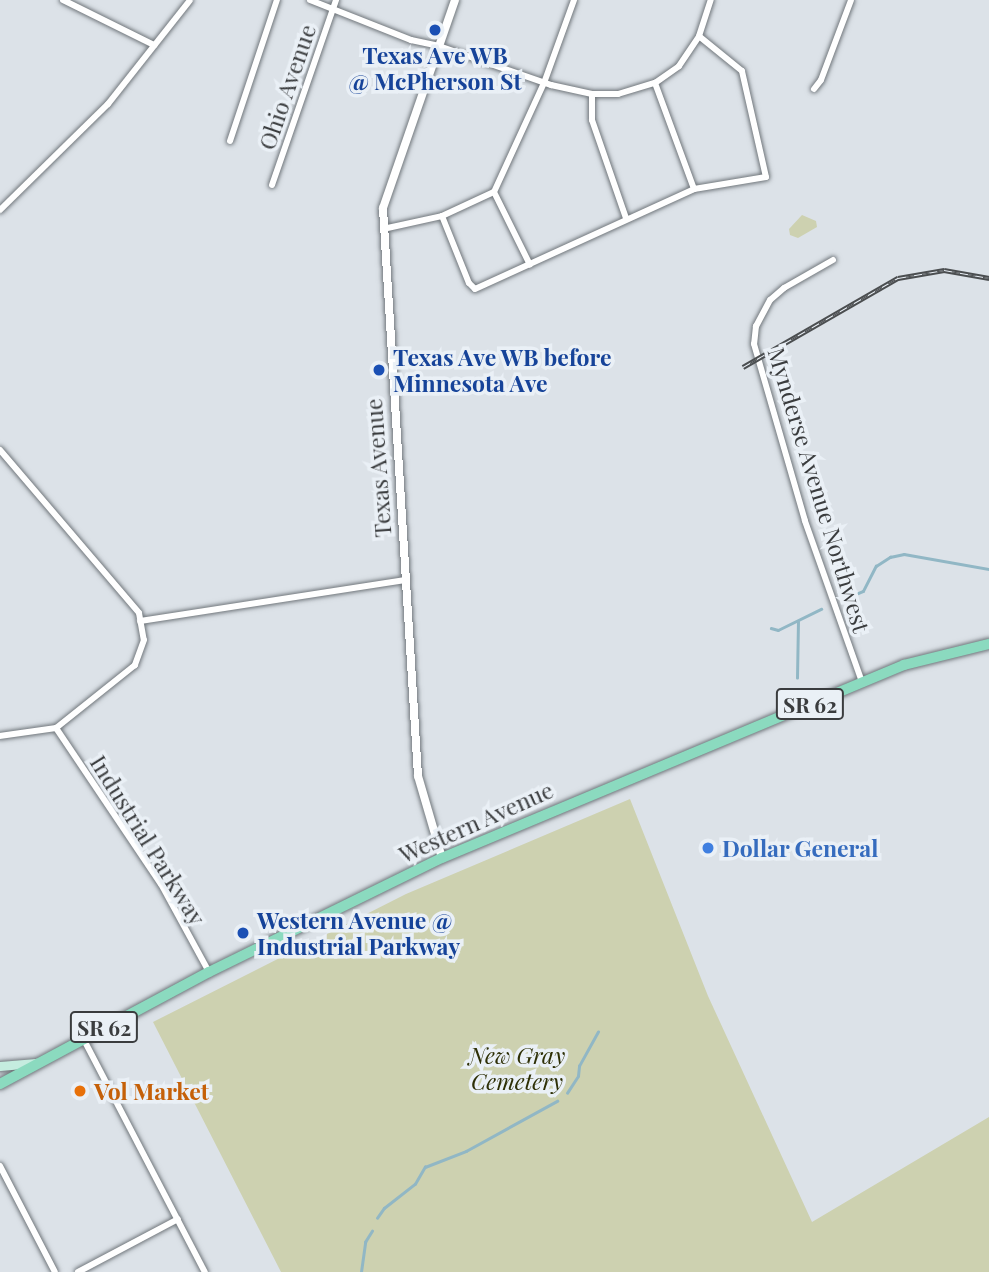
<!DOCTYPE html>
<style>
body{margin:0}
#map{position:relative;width:989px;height:1272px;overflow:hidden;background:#dce2e8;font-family:"Playfair Display",serif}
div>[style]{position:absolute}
.green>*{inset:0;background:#cdd1b0}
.stream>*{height:2.5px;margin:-1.25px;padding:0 1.25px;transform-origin:1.25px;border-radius:1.25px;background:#91b7c5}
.roads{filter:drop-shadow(0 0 2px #71777c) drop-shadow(0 0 2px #71777c)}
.minor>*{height:6px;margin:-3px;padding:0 3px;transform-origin:3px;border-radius:3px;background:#fff}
.tertiary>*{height:8px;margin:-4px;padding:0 4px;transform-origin:4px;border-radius:4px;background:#fff}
.secondary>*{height:9px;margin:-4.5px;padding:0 4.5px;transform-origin:4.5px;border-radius:4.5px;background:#c5ecdf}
.primary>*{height:10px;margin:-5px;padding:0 5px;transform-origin:5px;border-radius:5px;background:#8bdabf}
.rail>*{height:5px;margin-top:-2.5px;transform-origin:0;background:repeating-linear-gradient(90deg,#eaf0f6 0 8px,#4b4e50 0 16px);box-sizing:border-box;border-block:2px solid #4b4e50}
.dots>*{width:19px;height:19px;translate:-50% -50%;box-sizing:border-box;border:4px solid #eaf0f6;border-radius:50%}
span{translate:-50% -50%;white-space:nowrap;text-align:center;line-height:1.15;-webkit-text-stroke:7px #eaf0f6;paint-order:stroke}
.shield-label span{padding:2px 5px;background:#eaf0f6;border:2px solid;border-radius:5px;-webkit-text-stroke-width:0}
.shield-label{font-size:21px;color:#3a3c3e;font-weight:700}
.transit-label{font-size:23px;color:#164399;font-weight:700}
.left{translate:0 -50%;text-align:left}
.street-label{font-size:23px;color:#3a3c3e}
.shop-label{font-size:23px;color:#366cbe;font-weight:700}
.park-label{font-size:23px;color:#2d2f05;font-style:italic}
.food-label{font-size:23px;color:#c56008;font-weight:700}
</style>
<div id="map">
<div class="green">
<div style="clip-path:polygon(802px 215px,816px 221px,817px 227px,798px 238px,790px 235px,789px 229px)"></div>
<div style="clip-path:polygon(630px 799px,708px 996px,812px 1222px,989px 1117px,989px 1272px,281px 1272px,153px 1022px,406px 894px)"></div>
</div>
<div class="stream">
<div style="left:849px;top:597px;width:15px;rotate:-23deg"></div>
<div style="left:863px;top:591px;width:28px;rotate:-63deg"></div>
<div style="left:876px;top:566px;width:17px;rotate:-33deg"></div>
<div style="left:890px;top:557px;width:14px;rotate:-12deg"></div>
<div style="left:904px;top:554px;width:86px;rotate:10deg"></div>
<div style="left:771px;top:628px;width:7px;rotate:16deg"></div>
<div style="left:778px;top:630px;width:48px;rotate:-26deg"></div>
<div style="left:797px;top:678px;width:56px;rotate:-89deg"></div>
<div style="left:567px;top:1093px;width:20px;rotate:-57deg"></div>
<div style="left:578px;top:1076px;width:10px;rotate:-84deg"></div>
<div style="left:579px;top:1066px;width:39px;rotate:-61deg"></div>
<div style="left:377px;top:1218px;width:12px;rotate:-55deg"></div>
<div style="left:384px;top:1208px;width:39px;rotate:-38deg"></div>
<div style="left:415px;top:1184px;width:20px;rotate:-60deg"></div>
<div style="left:425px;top:1167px;width:44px;rotate:-21.3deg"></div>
<div style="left:466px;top:1151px;width:104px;rotate:-28.8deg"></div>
<div style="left:361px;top:1272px;width:30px;rotate:-82deg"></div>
<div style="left:365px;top:1242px;width:13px;rotate:-58deg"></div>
</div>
<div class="roads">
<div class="minor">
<div style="left:63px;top:0;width:102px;rotate:26.3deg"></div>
<div style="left:310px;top:0;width:109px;rotate:21.6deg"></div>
<div style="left:411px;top:40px;width:29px;rotate:12deg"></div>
<div style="left:439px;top:46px;width:119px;rotate:19.2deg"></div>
<div style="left:551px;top:85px;width:42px;rotate:12.4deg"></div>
<div style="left:592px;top:94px;width:26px"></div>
<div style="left:618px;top:94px;width:39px;rotate:-17deg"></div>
<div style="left:655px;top:83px;width:29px;rotate:-35deg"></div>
<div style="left:679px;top:66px;width:36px;rotate:-56deg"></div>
<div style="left:699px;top:36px;width:38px;rotate:-72deg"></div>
<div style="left:655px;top:83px;width:113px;rotate:69.8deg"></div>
<div style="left:814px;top:89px;width:11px;rotate:-52deg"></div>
<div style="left:821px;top:80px;width:85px;rotate:-69.4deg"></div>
<div style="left:592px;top:94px;width:26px;rotate:90deg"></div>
<div style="left:592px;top:120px;width:104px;rotate:70.9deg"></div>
<div style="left:230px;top:141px;width:149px;rotate:-71.6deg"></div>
<div style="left:272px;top:185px;width:196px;rotate:-70.9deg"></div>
<div style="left:494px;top:192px;width:81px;rotate:63.7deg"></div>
<div style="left:0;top:210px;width:151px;rotate:-44.5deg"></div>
<div style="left:108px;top:104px;width:132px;rotate:-51.7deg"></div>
<div style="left:442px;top:216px;width:72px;rotate:68.1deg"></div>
<div style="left:469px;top:283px;width:8px;rotate:45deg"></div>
<div style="left:475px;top:289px;width:241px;rotate:-24.5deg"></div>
<div style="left:694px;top:189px;width:73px;rotate:-9.5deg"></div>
<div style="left:766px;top:177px;width:109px;rotate:-102.8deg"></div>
<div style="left:742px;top:71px;width:55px;rotate:-140.9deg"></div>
<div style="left:383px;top:229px;width:60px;rotate:-12.4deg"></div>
<div style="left:442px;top:216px;width:57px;rotate:-24.8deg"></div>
<div style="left:494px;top:192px;width:120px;rotate:-65.4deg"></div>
<div style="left:544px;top:83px;width:88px;rotate:-70.1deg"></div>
<div style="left:833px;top:260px;width:56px;rotate:150.3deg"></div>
<div style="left:784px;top:288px;width:18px;rotate:139deg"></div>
<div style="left:770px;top:300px;width:30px;rotate:118deg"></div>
<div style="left:756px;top:326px;width:18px;rotate:96deg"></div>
<div style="left:754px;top:344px;width:184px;rotate:73.9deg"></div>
<div style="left:805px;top:521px;width:171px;rotate:70.5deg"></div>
<div style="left:0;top:450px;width:214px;rotate:49.5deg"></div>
<div style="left:139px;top:613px;width:27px;rotate:80deg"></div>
<div style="left:144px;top:640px;width:27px;rotate:110deg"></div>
<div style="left:135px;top:665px;width:101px;rotate:141.4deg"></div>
<div style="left:56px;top:728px;width:57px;rotate:171.9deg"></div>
<div style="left:140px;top:621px;width:267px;rotate:-8.8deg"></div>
<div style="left:56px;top:728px;width:188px;rotate:56.1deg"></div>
<div style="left:161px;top:884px;width:100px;rotate:61.4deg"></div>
<div style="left:83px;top:1038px;width:264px;rotate:62.5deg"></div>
<div style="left:0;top:1166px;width:119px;rotate:62.6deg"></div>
<div style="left:78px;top:1272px;width:113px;rotate:-27.9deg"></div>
</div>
<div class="tertiary">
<div style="left:442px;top:858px;width:85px;rotate:-106.3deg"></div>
<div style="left:418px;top:776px;width:569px;rotate:-93.53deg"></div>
<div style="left:383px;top:208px;width:220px;rotate:-70.9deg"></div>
</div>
<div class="secondary">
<div style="left:0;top:1066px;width:36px;rotate:-5deg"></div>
</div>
<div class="primary">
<div style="left:0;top:1084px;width:237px;rotate:-28.2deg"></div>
<div style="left:209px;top:972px;width:259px;rotate:-26.1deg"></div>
<div style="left:442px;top:858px;width:501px;rotate:-22.67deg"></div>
<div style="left:904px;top:665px;width:88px;rotate:-13.9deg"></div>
</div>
</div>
<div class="rail">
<div style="left:743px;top:367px;width:179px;rotate:-29.9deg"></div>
<div style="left:898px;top:278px;width:47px;rotate:-9.9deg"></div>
<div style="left:944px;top:270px;width:46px;rotate:10.1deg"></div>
</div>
<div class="dots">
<div style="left:435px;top:30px;background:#1a4fb4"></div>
<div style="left:379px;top:370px;background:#1a4fb4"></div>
<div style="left:708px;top:848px;background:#3f7fe0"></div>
<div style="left:243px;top:933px;background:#1a4fb4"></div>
<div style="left:80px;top:1091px;background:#e8710a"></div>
</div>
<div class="shield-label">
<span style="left:810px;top:704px">SR 62</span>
<span style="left:104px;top:1027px">SR 62</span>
</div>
<div class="transit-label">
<span style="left:435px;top:68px">Texas Ave WB<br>@ McPherson St</span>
<span class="left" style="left:393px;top:370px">Texas Ave WB before<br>Minnesota Ave</span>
<span class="left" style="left:257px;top:933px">Western Avenue @<br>Industrial Parkway</span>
</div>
<div class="street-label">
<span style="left:287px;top:87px;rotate:-71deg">Ohio Avenue</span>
<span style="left:378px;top:468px;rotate:-94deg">Texas Avenue</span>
<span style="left:819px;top:490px;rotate:73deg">Mynderse Avenue Northwest</span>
<span style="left:476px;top:822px;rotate:-24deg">Western Avenue</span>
<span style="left:148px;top:840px;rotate:58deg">Industrial Parkway</span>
</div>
<div class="shop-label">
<span class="left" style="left:722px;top:848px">Dollar General</span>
</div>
<div class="park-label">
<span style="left:517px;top:1068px">New Gray<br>Cemetery</span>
</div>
<div class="food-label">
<span class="left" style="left:94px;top:1091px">Vol Market</span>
</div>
</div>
